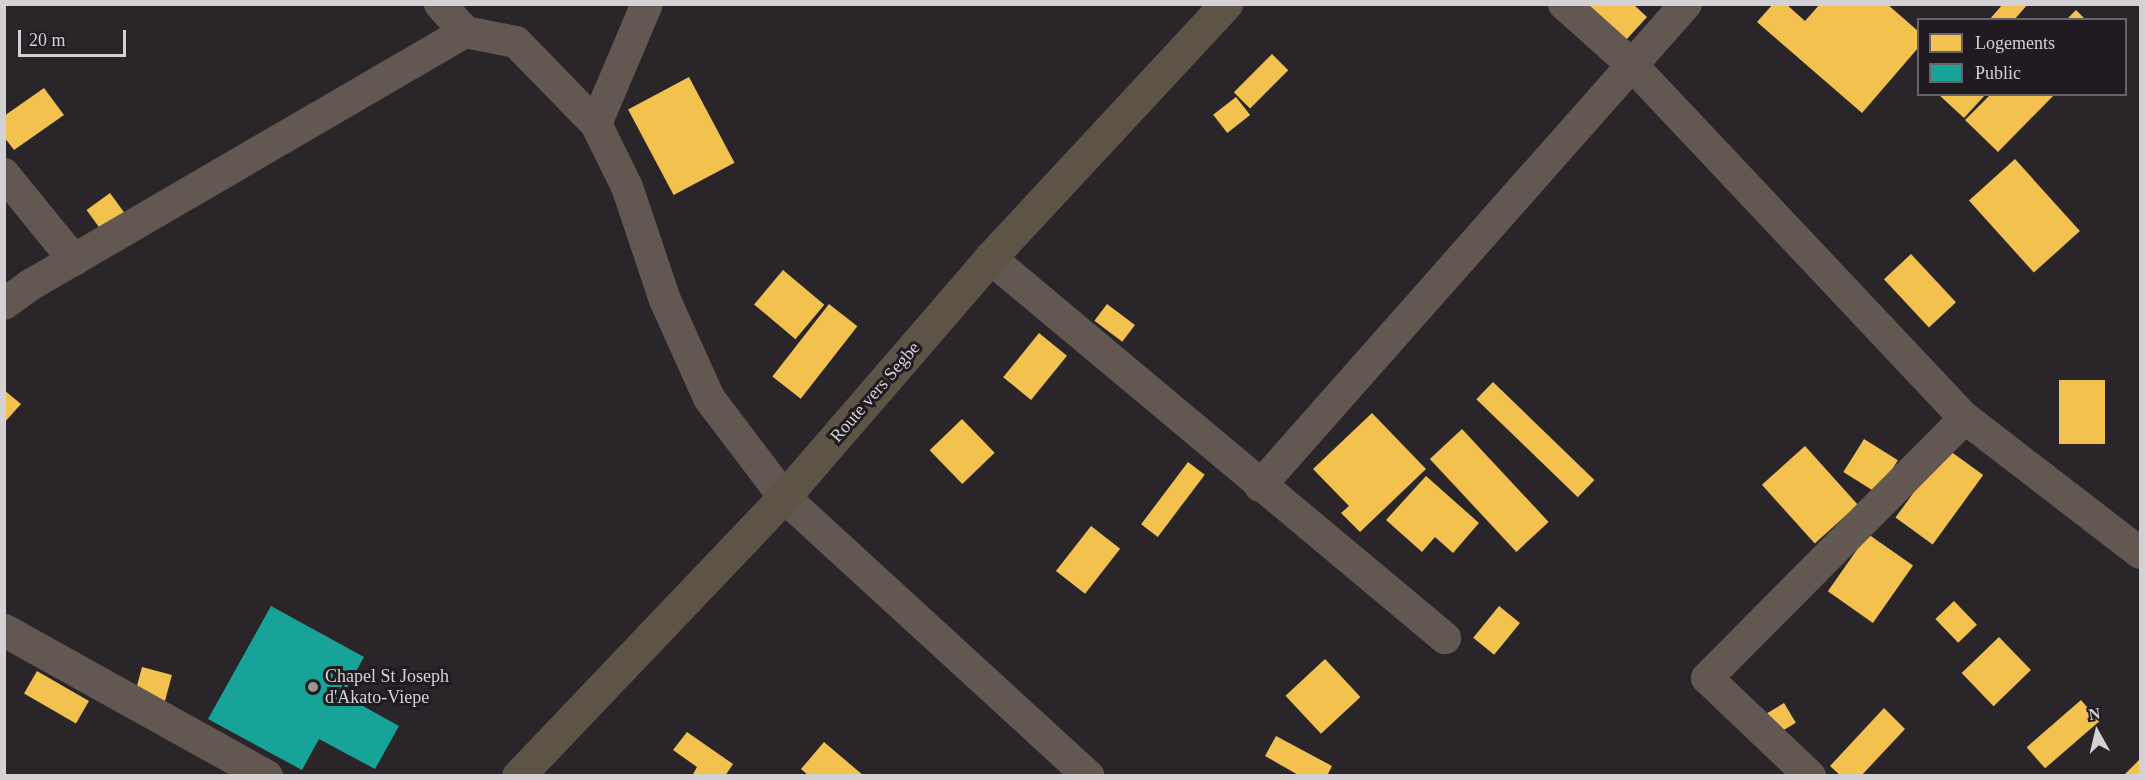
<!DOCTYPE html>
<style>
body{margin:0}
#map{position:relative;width:2145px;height:780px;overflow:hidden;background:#292529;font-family:Georgia,serif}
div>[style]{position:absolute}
.homes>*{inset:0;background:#f2c14e;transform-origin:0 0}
.public>*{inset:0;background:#17a398}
.minor>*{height:32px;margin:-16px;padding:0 16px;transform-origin:16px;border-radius:16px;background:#625851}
.tertiary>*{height:33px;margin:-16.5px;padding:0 16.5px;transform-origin:16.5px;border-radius:16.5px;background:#625851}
.secondary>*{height:33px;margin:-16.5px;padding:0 16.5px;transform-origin:16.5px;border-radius:16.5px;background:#5e5347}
.dots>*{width:16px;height:16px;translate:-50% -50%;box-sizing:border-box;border:3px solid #201b20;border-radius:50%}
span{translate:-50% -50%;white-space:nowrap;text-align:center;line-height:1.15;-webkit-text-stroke:6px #201b20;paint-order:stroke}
.street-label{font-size:18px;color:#d4d0d4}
.poi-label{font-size:18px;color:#d4d0d4}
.left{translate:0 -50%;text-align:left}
.frame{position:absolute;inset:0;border:6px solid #d4d0d4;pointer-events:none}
.legend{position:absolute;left:1917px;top:18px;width:210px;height:78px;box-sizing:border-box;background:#201b20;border:2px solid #686368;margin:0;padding:8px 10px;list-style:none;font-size:18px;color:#d4d0d4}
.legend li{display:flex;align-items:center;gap:12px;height:30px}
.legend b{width:30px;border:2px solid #686368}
.north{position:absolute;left:2067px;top:702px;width:60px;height:60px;-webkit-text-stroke:4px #201b20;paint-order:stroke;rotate:352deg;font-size:16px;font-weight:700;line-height:24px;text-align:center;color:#d4d0d4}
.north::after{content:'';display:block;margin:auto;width:21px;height:27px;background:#d4d0d4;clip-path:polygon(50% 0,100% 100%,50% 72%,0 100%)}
.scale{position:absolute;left:18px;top:30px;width:108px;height:27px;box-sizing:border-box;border:3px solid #d4d0d4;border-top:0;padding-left:8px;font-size:18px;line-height:21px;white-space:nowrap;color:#d4d0d4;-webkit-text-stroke:4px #201b20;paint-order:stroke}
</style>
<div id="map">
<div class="homes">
<div style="clip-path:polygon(1564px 4px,1633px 4px,1647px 17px,1616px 51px)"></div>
<div style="clip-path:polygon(1773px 4px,1786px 4px,1805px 21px,1820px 4px,1887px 4px,1918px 31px,1918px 48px,1862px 113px,1757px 22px)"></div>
<div style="clip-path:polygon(2003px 4px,2028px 4px,2014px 20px,1989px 20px)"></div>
<div style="clip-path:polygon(2076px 10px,2086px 20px,2066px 20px)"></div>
<div style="left:1272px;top:54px;width:23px;height:54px;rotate:45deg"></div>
<div style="left:689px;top:77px;width:97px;height:69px;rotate:62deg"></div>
<div style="clip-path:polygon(44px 88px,64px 115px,14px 150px,4px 137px,4px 116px)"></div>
<div style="clip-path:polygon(1938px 94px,1986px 94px,1964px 118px)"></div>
<div style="clip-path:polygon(1991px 94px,2055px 94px,1998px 152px,1965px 120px)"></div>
<div style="left:1236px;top:97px;width:23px;height:29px;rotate:52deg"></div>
<div style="left:2015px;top:159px;width:97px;height:62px;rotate:48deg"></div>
<div style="left:110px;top:193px;width:26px;height:29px;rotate:54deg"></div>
<div style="left:1911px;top:254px;width:66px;height:37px;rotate:47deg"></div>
<div style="left:783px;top:270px;width:54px;height:45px;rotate:40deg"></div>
<div style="left:829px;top:304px;width:36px;height:92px;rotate:38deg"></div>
<div style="left:1107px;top:304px;width:35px;height:21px;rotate:37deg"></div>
<div style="left:1039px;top:333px;width:36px;height:57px;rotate:39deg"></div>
<div style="left:2059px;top:380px;width:46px;height:64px"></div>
<div style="left:1493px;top:382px;width:141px;height:24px;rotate:44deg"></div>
<div style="clip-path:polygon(4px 390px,21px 404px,4px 423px)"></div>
<div style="clip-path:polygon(1372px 413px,1426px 469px,1360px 532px,1341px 513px,1349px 506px,1313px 469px)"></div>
<div style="left:962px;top:419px;width:47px;height:45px;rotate:46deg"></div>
<div style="left:1462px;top:429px;width:127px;height:44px;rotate:47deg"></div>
<div style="left:1864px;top:439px;width:40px;height:39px;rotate:32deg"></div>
<div style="left:1805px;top:446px;width:79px;height:58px;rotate:48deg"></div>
<div style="left:1946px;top:448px;width:46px;height:86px;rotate:36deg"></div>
<div style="left:1188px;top:462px;width:21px;height:78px;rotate:37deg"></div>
<div style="clip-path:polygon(1426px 476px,1479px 523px,1453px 553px,1435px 537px,1422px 552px,1386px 520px)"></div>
<div style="left:1091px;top:526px;width:37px;height:57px;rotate:38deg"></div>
<div style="left:1868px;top:534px;width:55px;height:70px;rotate:35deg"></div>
<div style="left:1954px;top:601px;width:33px;height:26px;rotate:46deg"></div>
<div style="left:1499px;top:606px;width:27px;height:41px;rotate:39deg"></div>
<div style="left:1999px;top:637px;width:46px;height:52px;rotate:46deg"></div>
<div style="left:1325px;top:659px;width:52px;height:54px;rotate:47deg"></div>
<div style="left:142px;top:667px;width:31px;height:53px;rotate:15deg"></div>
<div style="left:37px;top:671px;width:60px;height:26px;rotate:30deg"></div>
<div style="left:2081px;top:700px;width:28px;height:72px;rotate:49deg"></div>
<div style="left:1784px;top:703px;width:23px;height:26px;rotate:59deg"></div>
<div style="clip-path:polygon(1884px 708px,1905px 729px,1861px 776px,1841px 776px,1830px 766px)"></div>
<div style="clip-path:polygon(687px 732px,733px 764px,725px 776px,692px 776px,697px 767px,673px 750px)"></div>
<div style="clip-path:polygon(1276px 736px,1332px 766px,1327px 776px,1300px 776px,1265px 756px)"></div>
<div style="clip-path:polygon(824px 742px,864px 776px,809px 776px,801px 769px)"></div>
<div style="clip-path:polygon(2139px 760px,2140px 776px,2123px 776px)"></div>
</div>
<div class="public">
<div style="clip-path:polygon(271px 606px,364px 657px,343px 695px,399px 726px,375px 769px,319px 739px,302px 770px,208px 719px)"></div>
</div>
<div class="minor">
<div style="left:440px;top:4px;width:38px;rotate:48deg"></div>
<div style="left:1564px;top:4px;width:89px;rotate:41.8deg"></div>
<div style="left:1630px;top:63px;width:488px;rotate:46.7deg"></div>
<div style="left:1965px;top:418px;width:221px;rotate:37.6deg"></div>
<div style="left:596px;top:124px;width:130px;rotate:-67deg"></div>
<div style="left:4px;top:174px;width:111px;rotate:50.9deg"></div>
<div style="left:990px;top:258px;width:593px;rotate:39.87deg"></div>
<div style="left:4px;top:304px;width:34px;rotate:-36deg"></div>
<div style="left:32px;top:284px;width:501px;rotate:-30.2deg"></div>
<div style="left:465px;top:32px;width:52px;rotate:11.1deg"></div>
<div style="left:516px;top:42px;width:115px;rotate:45.7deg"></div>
<div style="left:596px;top:124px;width:70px;rotate:63.8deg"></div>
<div style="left:627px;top:187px;width:119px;rotate:71.4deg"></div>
<div style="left:665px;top:300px;width:107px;rotate:65.8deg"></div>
<div style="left:709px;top:398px;width:124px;rotate:52.9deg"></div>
<div style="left:784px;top:497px;width:413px;rotate:42.5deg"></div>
<div style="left:1260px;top:486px;width:643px;rotate:-48.53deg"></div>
<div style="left:1810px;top:776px;width:142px;rotate:-136.4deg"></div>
<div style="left:1707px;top:678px;width:366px;rotate:-45.2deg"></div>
</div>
<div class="tertiary">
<div style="left:4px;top:630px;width:300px;rotate:29.1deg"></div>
</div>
<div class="secondary">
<div style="left:518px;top:776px;width:385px;rotate:-46.4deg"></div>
<div style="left:784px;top:497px;width:316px;rotate:-49.2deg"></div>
<div style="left:990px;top:258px;width:347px;rotate:-47.1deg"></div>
</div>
<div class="dots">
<div style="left:313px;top:687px;background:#989498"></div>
</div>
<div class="street-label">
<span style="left:875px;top:392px;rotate:-49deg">Route vers Segbe</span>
</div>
<div class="poi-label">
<span class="left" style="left:325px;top:687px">Chapel St Joseph<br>d'Akato-Viepe</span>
</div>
<div class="frame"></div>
<ul class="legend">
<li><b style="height:16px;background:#f2c14e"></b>Logements</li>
<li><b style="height:16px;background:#17a398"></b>Public</li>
</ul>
<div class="north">N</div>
<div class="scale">20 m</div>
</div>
